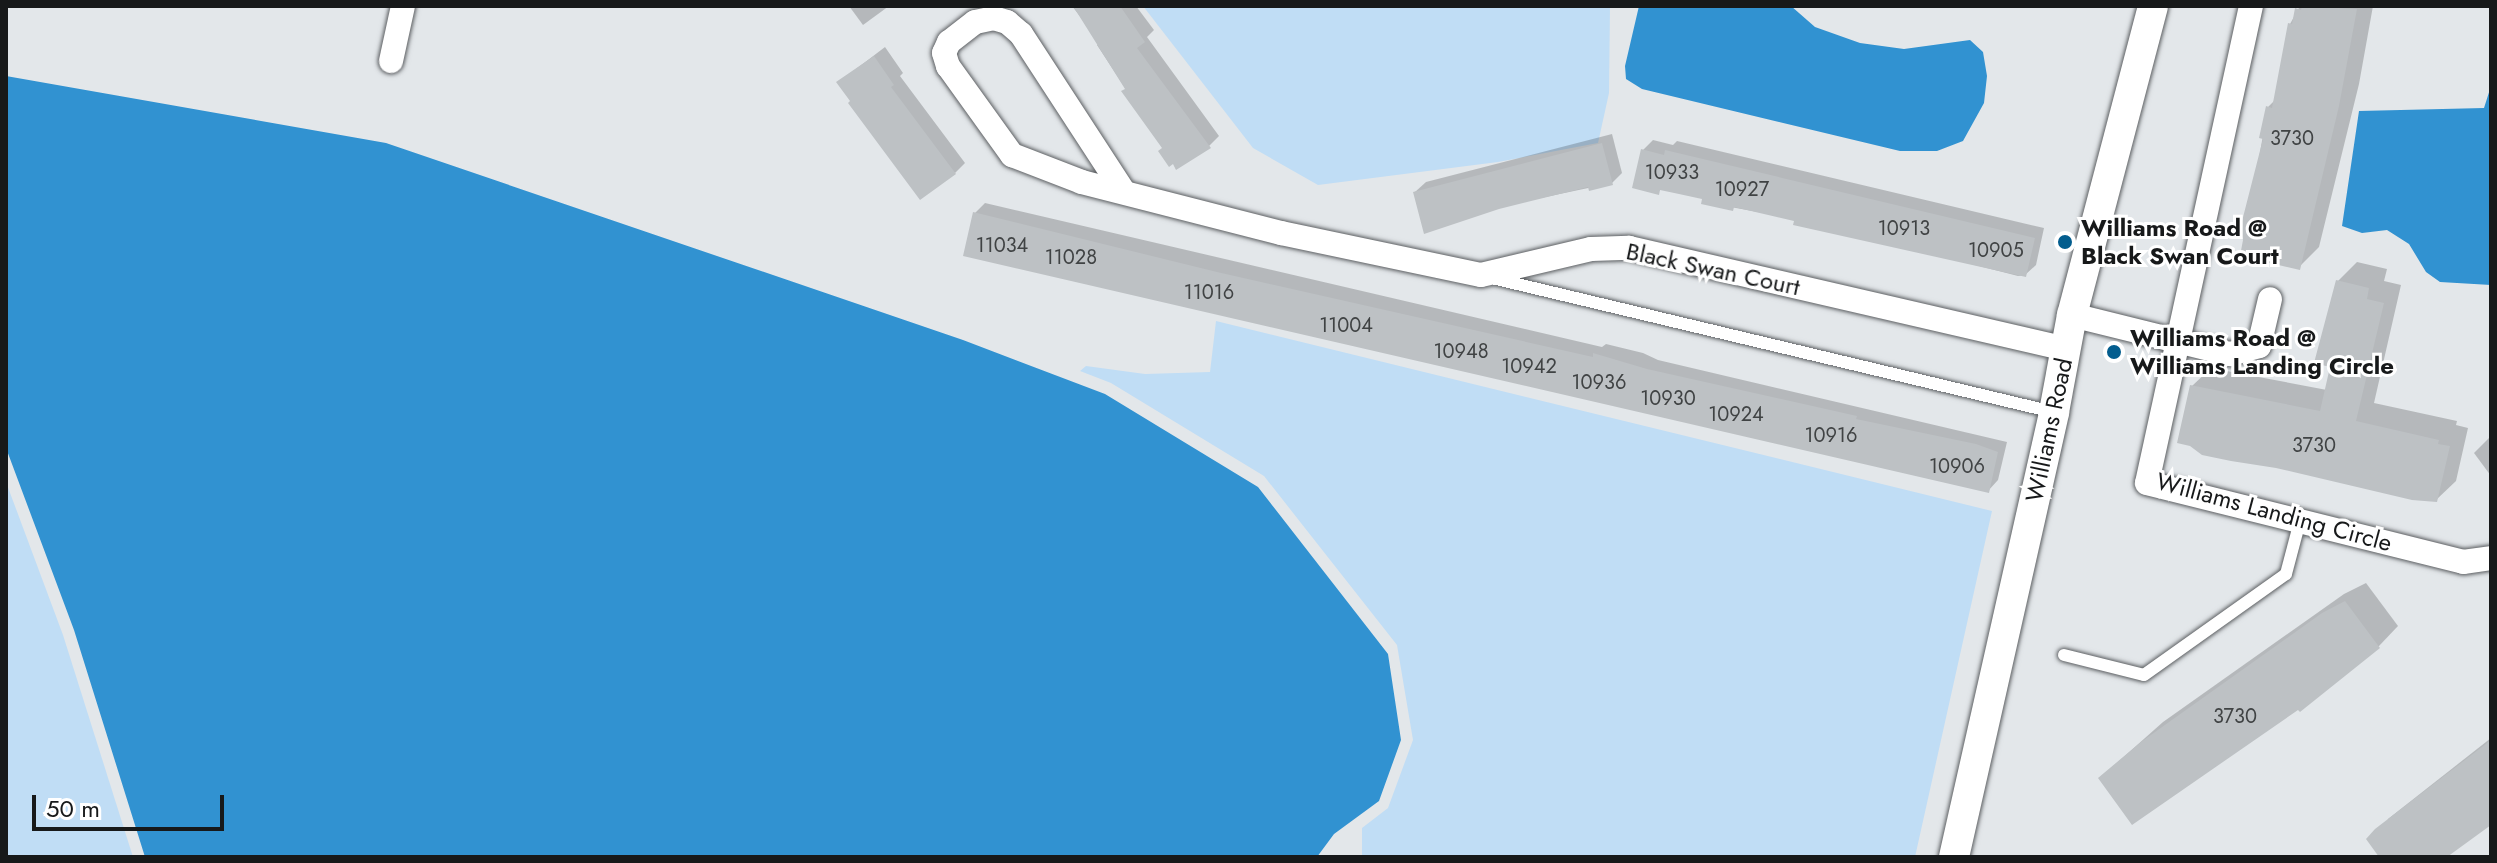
<!DOCTYPE html>
<style>
body{margin:0}
#map{position:relative;width:2497px;height:863px;overflow:hidden;background:#e3e7ea;font-family:Jost,sans-serif}
div>[style]{position:absolute}
.green>*{inset:0;background:#c0ddf5}
.water>*{inset:0;background:#3192d1}
.shadow>*{inset:0;background:#0003}
.building>*{inset:0;background:#bdc1c4}
.roads{filter:drop-shadow(0 0 2px #5c5f62) drop-shadow(0 0 2px #5c5f62)}
.service>*{height:12px;margin:-6px;padding:0 6px;transform-origin:6px;border-radius:6px;background:#fff}
.minor>*{height:24px;margin:-12px;padding:0 12px;transform-origin:12px;border-radius:12px;background:#fff}
.tertiary>*{height:30px;margin:-15px;padding:0 15px;transform-origin:15px;border-radius:15px;background:#fff}
.dots>*{width:22px;height:22px;translate:-50% -50%;box-sizing:border-box;border:4px solid #fff;border-radius:50%}
span{translate:-50% -50%;white-space:nowrap;text-align:center;line-height:1.15;-webkit-text-stroke:6px #fff;paint-order:stroke}
.number-label{font-size:20px;color:#404344}
.number-label span{-webkit-text-stroke-width:0}
.poi-label{font-size:24px;color:#17191a;font-weight:700}
.left{translate:0 -50%;text-align:left}
.street-label{font-size:24px;color:#17191a}
.frame{position:absolute;inset:0;border:8px solid #17191a;pointer-events:none}
.scale{position:absolute;left:32px;top:795px;width:192px;height:36px;box-sizing:border-box;border:4px solid #17191a;border-top:0;padding-left:10px;font-size:24px;line-height:28px;white-space:nowrap;color:#17191a;-webkit-text-stroke:6px #fff;paint-order:stroke}
</style>
<div id="map">
<div class="green">
<div style="clip-path:polygon(1143px 6px,1610px 6px,1609px 93px,1598px 143px,1498px 162px,1318px 185px,1253px 148px)"></div>
<div style="clip-path:polygon(1216px 321px,1992px 511px,1915px 857px,1362px 857px,1362px 828px,1388px 808px,1413px 740px,1397px 645px,1264px 476px,1111px 383px,1080px 371px,1086px 366px,1145px 374px,1210px 372px)"></div>
<div style="clip-path:polygon(6px 482px,63px 635px,133px 857px,6px 857px)"></div>
</div>
<div class="water">
<div style="clip-path:polygon(1639px 6px,1791px 6px,1815px 27px,1860px 43px,1904px 49px,1970px 40px,1983px 52px,1987px 76px,1984px 103px,1963px 141px,1937px 151px,1900px 151px,1642px 89px,1626px 79px,1625px 66px)"></div>
<div style="clip-path:polygon(6px 76px,386px 143px,963px 340px,1105px 394px,1258px 487px,1388px 654px,1401px 740px,1379px 801px,1334px 834px,1317px 857px,145px 857px,74px 630px,6px 448px)"></div>
<div style="clip-path:polygon(2491px 86px,2491px 285px,2440px 282px,2426px 272px,2409px 244px,2387px 230px,2362px 233px,2342px 226px,2359px 111px,2484px 108px)"></div>
</div>
<div class="shadow">
<div style="clip-path:polygon(849px 6px,889px 6px,863px 25px)"></div>
<div style="clip-path:polygon(1072px 6px,1136px 6px,1154px 30px,1147px 37px,1219px 136px,1209px 146px,1164px 147px,1097px 45px,1100px 42px)"></div>
<div style="clip-path:polygon(2300px 6px,2373px 6px,2359px 84px,2319px 247px,2299px 267px,2242px 254px,2268px 107px,2275px 100px,2290px 24px)"></div>
<div style="clip-path:polygon(885px 47px,903px 73px,900px 76px,965px 163px,955px 173px,839px 82px)"></div>
<div style="clip-path:polygon(1612px 134px,1622px 173px,1612px 183px,1498px 207px,1415px 192px,1426px 182px)"></div>
<div style="clip-path:polygon(1653px 140px,1673px 145px,1677px 141px,2044px 228px,2036px 265px,2025px 275px,2018px 276px,1796px 219px,1703px 202px,1704px 198px,1662px 188px,1658px 192px,1643px 150px)"></div>
<div style="clip-path:polygon(985px 203px,1602px 347px,1606px 344px,1643px 353px,1658px 360px,2007px 442px,1998px 480px,1988px 491px,965px 254px,975px 213px)"></div>
<div style="clip-path:polygon(2357px 262px,2387px 269px,2384px 281px,2401px 285px,2374px 403px,2457px 421px,2456px 425px,2468px 428px,2456px 481px,2436px 500px,2192px 386px,2211px 368px,2327px 390px,2332px 365px,2338px 281px)"></div>
<div style="clip-path:polygon(2491px 436px,2491px 476px,2474px 453px)"></div>
<div style="clip-path:polygon(2366px 583px,2398px 626px,2379px 646px,2100px 778px,2163px 722px,2344px 594px)"></div>
<div style="clip-path:polygon(2491px 738px,2491px 822px,2445px 857px,2382px 857px,2388px 819px)"></div>
</div>
<div class="building">
<div style="clip-path:polygon(1073px 6px,1120px 6px,1145px 42px,1137px 48px,1211px 148px,1176px 170px,1173px 164px,1169px 167px,1158px 151px,1162px 148px,1121px 91px,1125px 89px)"></div>
<div style="clip-path:polygon(2302px 6px,2357px 9px,2339px 106px,2300px 270px,2240px 256px,2243px 240px,2240px 229px,2263px 139px,2259px 138px,2266px 106px,2272px 108px,2288px 23px,2292px 24px,2295px 8px,2301px 10px)"></div>
<div style="clip-path:polygon(874px 56px,894px 85px,891px 87px,956px 174px,920px 200px,848px 103px,850px 101px,836px 82px)"></div>
<div style="clip-path:polygon(1602px 143px,1613px 185px,1589px 191px,1588px 187px,1499px 209px,1424px 234px,1413px 192px)"></div>
<div style="clip-path:polygon(1641px 149px,1664px 155px,1665px 150px,2035px 238px,2026px 277px,1793px 225px,1794px 221px,1734px 207px,1733px 211px,1701px 204px,1702px 199px,1679px 194px,1660px 190px,1659px 195px,1632px 188px)"></div>
<div style="clip-path:polygon(973px 212px,1217px 272px,1593px 357px,1593px 353px,1647px 369px,1857px 416px,1856px 419px,1976px 444px,1998px 452px,1989px 493px,963px 256px)"></div>
<div style="clip-path:polygon(2336px 280px,2369px 288px,2367px 299px,2384px 303px,2356px 421px,2439px 440px,2438px 444px,2450px 446px,2437px 502px,2412px 500px,2276px 468px,2231px 461px,2202px 455px,2190px 446px,2177px 443px,2190px 385px,2320px 411px,2330px 367px,2314px 363px)"></div>
<div style="clip-path:polygon(2345px 601px,2380px 648px,2300px 712px,2298px 710px,2132px 825px,2098px 778px,2141px 742px,2322px 613px)"></div>
<div style="clip-path:polygon(2491px 740px,2491px 825px,2447px 857px,2379px 857px,2366px 839px,2375px 829px)"></div>
</div>
<div class="roads">
<div class="service">
<div style="left:1492px;top:278px;width:577px;rotate:13.43deg"></div>
<div style="left:2064px;top:655px;width:82px;rotate:14deg"></div>
<div style="left:2144px;top:675px;width:174px;rotate:-35.4deg"></div>
<div style="left:2286px;top:574px;width:55px;rotate:-75.2deg"></div>
</div>
<div class="minor">
<div style="left:2251px;top:6px;width:488px;rotate:102.3deg"></div>
<div style="left:2147px;top:483px;width:326px;rotate:14deg"></div>
<div style="left:2463px;top:562px;width:28px;rotate:-8deg"></div>
<div style="left:391px;top:61px;width:56px;rotate:-77.7deg"></div>
<div style="left:1124px;top:192px;width:189px;rotate:-123.1deg"></div>
<div style="left:1021px;top:34px;width:18px;rotate:-139deg"></div>
<div style="left:1007px;top:22px;width:14px;rotate:-163deg"></div>
<div style="left:994px;top:18px;width:19px;rotate:168deg"></div>
<div style="left:975px;top:22px;width:33px;rotate:142deg"></div>
<div style="left:949px;top:42px;width:12px;rotate:114deg"></div>
<div style="left:944px;top:53px;width:14px;rotate:73deg"></div>
<div style="left:948px;top:66px;width:110px;rotate:54.3deg"></div>
<div style="left:1012px;top:155px;width:75px;rotate:21.1deg"></div>
<div style="left:1082px;top:182px;width:205px;rotate:14.4deg"></div>
<div style="left:1281px;top:233px;width:204px;rotate:11.9deg"></div>
<div style="left:1481px;top:275px;width:113px;rotate:-13.3deg"></div>
<div style="left:1591px;top:249px;width:38px;rotate:-2deg"></div>
<div style="left:1629px;top:248px;width:449px;rotate:13deg"></div>
<div style="left:2072px;top:315px;width:163px;rotate:13.9deg"></div>
<div style="left:2230px;top:354px;width:30px;rotate:-15deg"></div>
<div style="left:2259px;top:346px;width:48px;rotate:-76.8deg"></div>
</div>
<div class="tertiary">
<div style="left:1954px;top:857px;width:456px;rotate:-77.3deg"></div>
<div style="left:2054px;top:412px;width:99px;rotate:-79.5deg"></div>
<div style="left:2072px;top:315px;width:319px;rotate:-75.3deg"></div>
</div>
</div>
<div class="dots">
<div style="left:2065px;top:242px;background:#035d8e"></div>
<div style="left:2114px;top:352px;background:#035d8e"></div>
</div>
<div class="number-label">
<span style="left:2292px;top:138px">3730</span>
<span style="left:1672px;top:172px">10933</span>
<span style="left:1742px;top:189px">10927</span>
<span style="left:1904px;top:228px">10913</span>
<span style="left:1002px;top:245px">11034</span>
<span style="left:1996px;top:250px">10905</span>
<span style="left:1071px;top:257px">11028</span>
<span style="left:1209px;top:292px">11016</span>
<span style="left:1346px;top:325px">11004</span>
<span style="left:1461px;top:351px">10948</span>
<span style="left:1529px;top:366px">10942</span>
<span style="left:1599px;top:382px">10936</span>
<span style="left:1668px;top:398px">10930</span>
<span style="left:1736px;top:414px">10924</span>
<span style="left:1831px;top:435px">10916</span>
<span style="left:2314px;top:445px">3730</span>
<span style="left:1957px;top:466px">10906</span>
<span style="left:2235px;top:716px">3730</span>
</div>
<div class="poi-label">
<span class="left" style="left:2081px;top:242px">Williams Road @<br>Black Swan Court</span>
<span class="left" style="left:2130px;top:352px">Williams Road @<br>Williams Landing Circle</span>
</div>
<div class="street-label">
<span style="left:1713px;top:269px;rotate:12deg">Black Swan Court</span>
<span style="left:2049px;top:430px;rotate:-78deg">Williams Road</span>
<span style="left:2274px;top:512px;rotate:15deg">Williams Landing Circle</span>
</div>
<div class="frame"></div>
<div class="scale">50 m</div>
</div>
